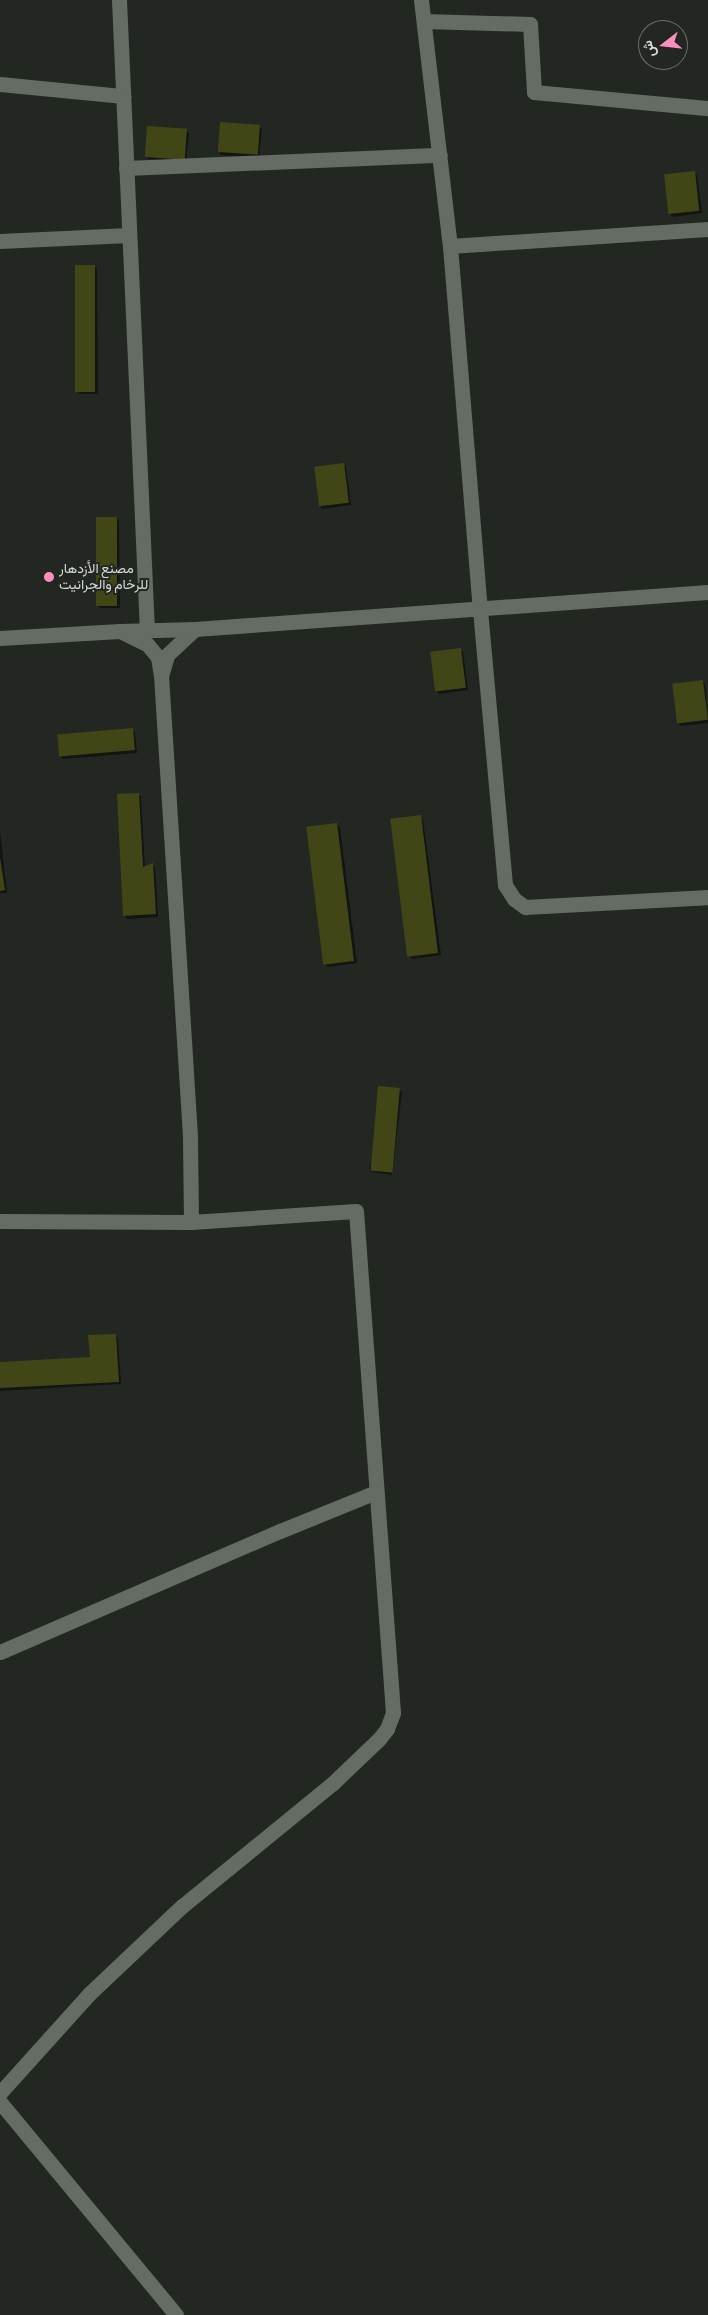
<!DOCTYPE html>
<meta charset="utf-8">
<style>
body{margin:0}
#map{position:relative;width:708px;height:2315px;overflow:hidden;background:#222821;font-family:"Alegreya Sans",Vazirmatn,sans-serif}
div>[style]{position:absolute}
.shadow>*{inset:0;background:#0007}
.building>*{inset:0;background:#424617;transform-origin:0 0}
.minor>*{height:15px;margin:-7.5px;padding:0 7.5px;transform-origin:7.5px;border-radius:7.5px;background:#656c64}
.tertiary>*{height:15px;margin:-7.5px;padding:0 7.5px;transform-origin:7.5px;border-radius:7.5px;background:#656c64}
.dots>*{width:14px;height:14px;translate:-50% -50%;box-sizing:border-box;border:2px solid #222821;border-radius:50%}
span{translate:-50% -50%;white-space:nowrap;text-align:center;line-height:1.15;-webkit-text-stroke:4px #222821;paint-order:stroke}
.poi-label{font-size:14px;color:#d6dad6}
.left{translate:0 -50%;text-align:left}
.north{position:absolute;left:638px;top:20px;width:50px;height:50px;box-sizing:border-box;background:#222821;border:1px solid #6a6f69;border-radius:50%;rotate:254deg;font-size:14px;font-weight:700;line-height:20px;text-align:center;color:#d6dad6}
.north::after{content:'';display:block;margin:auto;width:18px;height:22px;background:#fd8ebf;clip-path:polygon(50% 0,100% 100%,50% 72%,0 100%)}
</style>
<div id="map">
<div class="shadow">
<div style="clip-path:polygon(259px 126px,262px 129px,259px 158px,221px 155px,219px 152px)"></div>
<div style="clip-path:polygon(186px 131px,189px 133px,186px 163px,149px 159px,146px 157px)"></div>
<div style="clip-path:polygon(694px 173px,697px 175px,702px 213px,673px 217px,670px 214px)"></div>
<div style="clip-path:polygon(94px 266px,97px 269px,98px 394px,80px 394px,77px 391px)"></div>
<div style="clip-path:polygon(344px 465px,346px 468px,351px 505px,322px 509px,320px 506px)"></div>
<div style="clip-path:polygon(117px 518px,119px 521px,120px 608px,100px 608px,98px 605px)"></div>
<div style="clip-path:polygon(460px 650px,463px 652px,468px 690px,439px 694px,436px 691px)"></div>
<div style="clip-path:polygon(703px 682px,705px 684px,708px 723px,681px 726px,678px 723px)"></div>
<div style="clip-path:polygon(133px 730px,135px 733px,137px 753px,63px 759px,60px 757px)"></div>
<div style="clip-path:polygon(138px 794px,141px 797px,145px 868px,152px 865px,155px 867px,158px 917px,127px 919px,125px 916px)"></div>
<div style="clip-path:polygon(420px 817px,423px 820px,441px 955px,412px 959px,409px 956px)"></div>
<div style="clip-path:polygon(337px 825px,340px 827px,357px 963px,328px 967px,326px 964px)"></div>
<div style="clip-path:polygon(0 830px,7px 893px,0 893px)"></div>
<div style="clip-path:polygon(399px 1090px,402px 1092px,392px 1175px,371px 1172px,369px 1169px)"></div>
<div style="clip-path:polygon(115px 1335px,118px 1338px,121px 1384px,0 1391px,0 1363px,91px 1358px)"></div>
</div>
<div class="building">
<div style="left:220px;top:122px;width:40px;height:30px;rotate:4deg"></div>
<div style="left:147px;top:126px;width:40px;height:31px;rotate:4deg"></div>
<div style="left:695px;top:171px;width:40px;height:31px;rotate:84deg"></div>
<div style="left:75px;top:265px;width:20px;height:127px"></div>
<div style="left:344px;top:463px;width:40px;height:30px;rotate:83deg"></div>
<div style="left:96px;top:517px;width:21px;height:89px"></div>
<div style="left:461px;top:648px;width:40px;height:31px;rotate:83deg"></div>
<div style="left:703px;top:680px;width:40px;height:31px;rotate:83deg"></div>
<div style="left:133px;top:728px;width:22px;height:76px;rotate:85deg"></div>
<div style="clip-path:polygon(139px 793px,143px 867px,153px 863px,156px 914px,123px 916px,117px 794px)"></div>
<div style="left:421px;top:815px;width:139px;height:31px;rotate:83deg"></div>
<div style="left:337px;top:823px;width:139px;height:31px;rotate:83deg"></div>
<div style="clip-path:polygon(0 858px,5px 890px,0 891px)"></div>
<div style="left:378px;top:1086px;width:22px;height:85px;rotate:5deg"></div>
<div style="clip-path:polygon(116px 1334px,119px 1382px,0 1388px,0 1362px,90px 1357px,88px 1335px)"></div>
</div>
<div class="minor">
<div style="left:119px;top:0;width:631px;rotate:87.46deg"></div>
<div style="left:421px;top:0;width:248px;rotate:83.3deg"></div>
<div style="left:450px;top:246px;width:365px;rotate:85.3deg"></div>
<div style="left:480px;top:610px;width:276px;rotate:84.8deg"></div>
<div style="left:505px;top:885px;width:17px;rotate:57deg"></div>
<div style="left:514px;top:899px;width:14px;rotate:36deg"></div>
<div style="left:525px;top:907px;width:183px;rotate:-3.1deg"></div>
<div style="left:424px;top:21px;width:106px;rotate:1.6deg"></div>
<div style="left:530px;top:24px;width:68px;rotate:86.6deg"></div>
<div style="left:534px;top:92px;width:175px;rotate:5.3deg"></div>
<div style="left:0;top:84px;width:124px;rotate:5.6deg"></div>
<div style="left:126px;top:168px;width:314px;rotate:-2.4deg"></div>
<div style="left:0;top:241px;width:129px;rotate:-2.7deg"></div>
<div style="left:450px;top:246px;width:259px;rotate:-3.8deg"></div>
<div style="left:120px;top:631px;width:30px;rotate:26deg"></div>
<div style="left:147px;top:644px;width:17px;rotate:50deg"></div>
<div style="left:158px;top:657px;width:18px;rotate:81deg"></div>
<div style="left:161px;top:675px;width:465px;rotate:86.4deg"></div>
<div style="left:190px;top:1139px;width:83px;rotate:89.3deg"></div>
<div style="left:162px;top:673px;width:19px;rotate:-74deg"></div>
<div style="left:167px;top:655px;width:38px;rotate:-43deg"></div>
<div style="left:0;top:1221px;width:191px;rotate:0.3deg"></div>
<div style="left:191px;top:1222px;width:165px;rotate:-3.8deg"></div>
<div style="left:356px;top:1211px;width:503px;rotate:85.78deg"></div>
<div style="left:393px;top:1713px;width:17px;rotate:111deg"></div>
<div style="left:387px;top:1729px;width:13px;rotate:129deg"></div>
<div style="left:379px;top:1739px;width:64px;rotate:136.3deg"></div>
<div style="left:333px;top:1783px;width:195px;rotate:140.8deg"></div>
<div style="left:182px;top:1906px;width:128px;rotate:136.6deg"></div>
<div style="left:89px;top:1994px;width:133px;rotate:132deg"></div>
<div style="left:0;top:1652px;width:305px;rotate:-23.4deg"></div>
<div style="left:280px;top:1531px;width:104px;rotate:-22.1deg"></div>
<div style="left:0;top:2102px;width:276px;rotate:50.4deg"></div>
</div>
<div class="tertiary">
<div style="left:0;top:638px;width:120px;rotate:-3.3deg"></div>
<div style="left:120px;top:631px;width:75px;rotate:-1.5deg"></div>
<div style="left:195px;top:629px;width:514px;rotate:-4.13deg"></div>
</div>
<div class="dots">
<div style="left:49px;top:577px;background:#fd8ebf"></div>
</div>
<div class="poi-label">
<span class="left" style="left:59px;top:577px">مصنع الأزدهار<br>للرخام والجرانيت</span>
</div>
<div class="north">ش</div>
</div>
